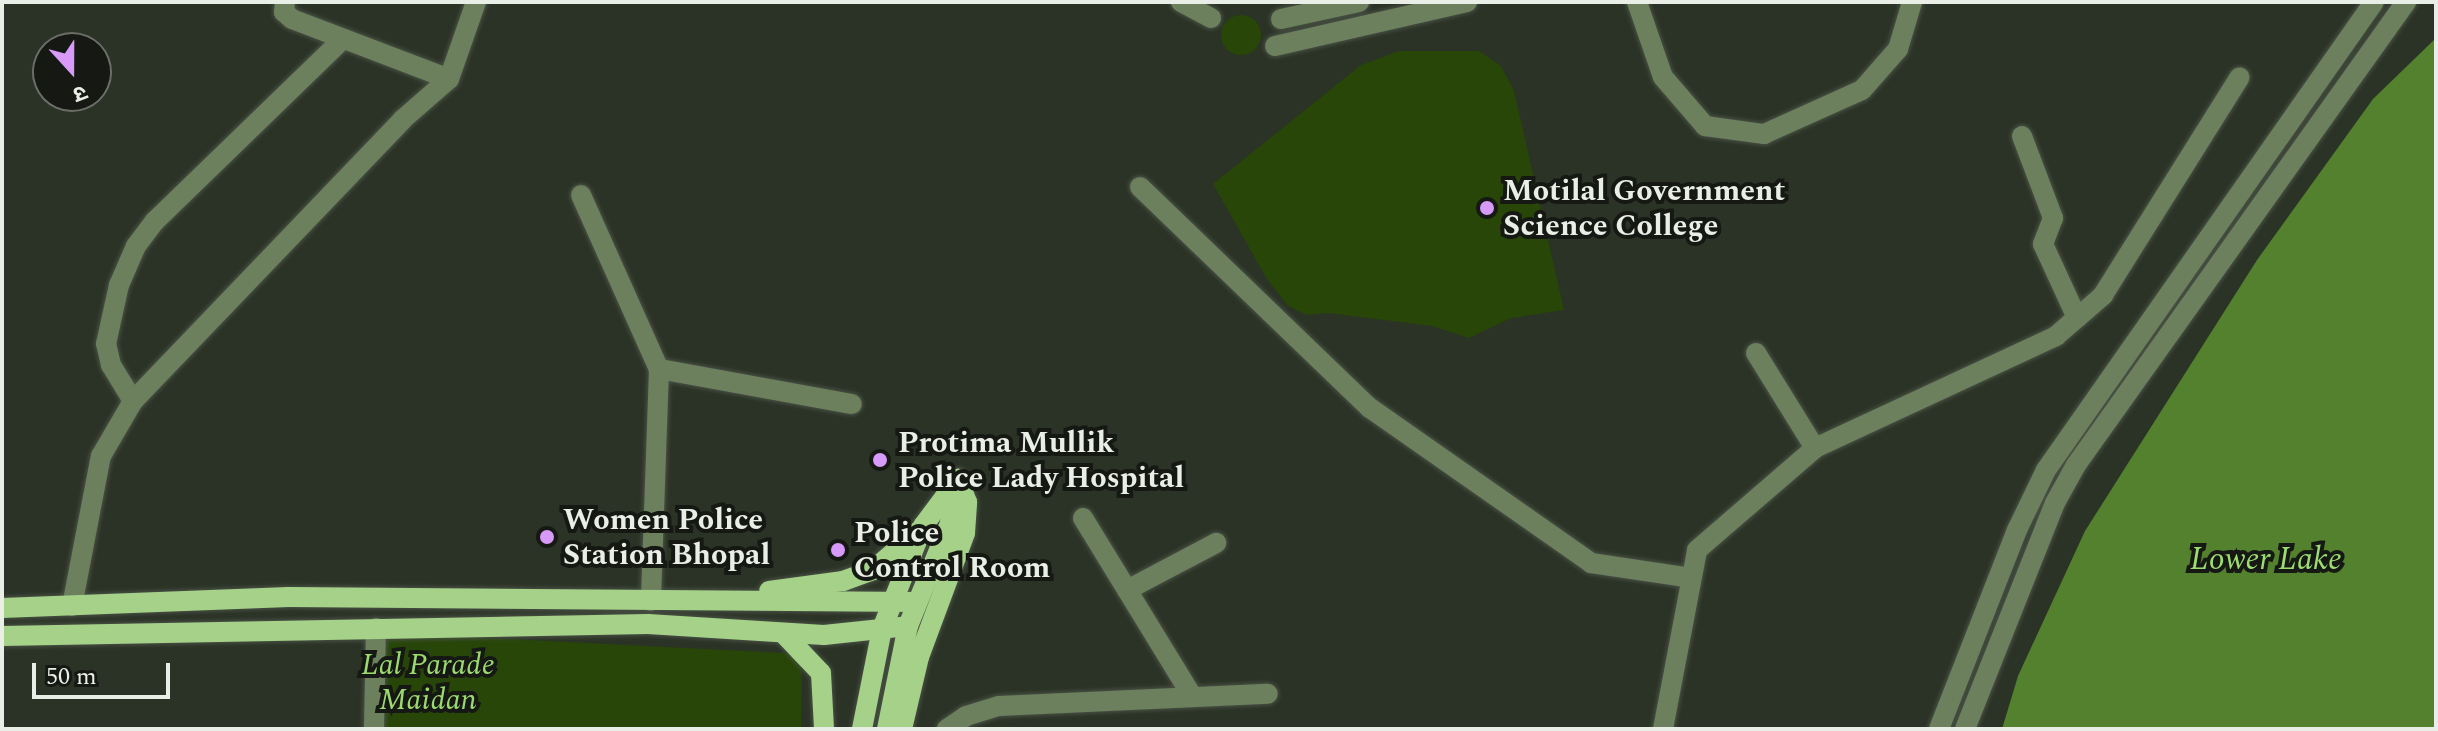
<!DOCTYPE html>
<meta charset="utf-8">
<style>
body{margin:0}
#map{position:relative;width:2438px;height:731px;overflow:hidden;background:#2b3326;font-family:Spectral,"Noto Sans Devanagari",serif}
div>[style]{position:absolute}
.green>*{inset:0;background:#274608}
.round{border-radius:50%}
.water>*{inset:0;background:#53812d}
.roads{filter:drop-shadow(0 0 2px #495145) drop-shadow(0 0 2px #495145)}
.minor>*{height:20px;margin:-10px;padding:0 10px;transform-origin:10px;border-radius:10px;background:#6c805e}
.major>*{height:20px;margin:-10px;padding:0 10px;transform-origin:10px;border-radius:10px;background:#a6d189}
.dots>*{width:22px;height:22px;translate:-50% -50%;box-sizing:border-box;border:4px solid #161913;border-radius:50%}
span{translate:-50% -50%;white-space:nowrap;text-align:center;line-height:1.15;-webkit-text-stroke:8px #161913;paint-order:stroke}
.poi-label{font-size:30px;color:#e9eee6;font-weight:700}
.left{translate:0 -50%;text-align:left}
.park-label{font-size:30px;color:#9cda6d;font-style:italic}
.water-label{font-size:32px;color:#9ddc6f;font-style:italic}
.frame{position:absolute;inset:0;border:4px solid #e9eee6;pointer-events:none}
.north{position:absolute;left:32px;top:32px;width:80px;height:80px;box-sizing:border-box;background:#161913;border:2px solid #6a6e67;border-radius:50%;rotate:159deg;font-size:22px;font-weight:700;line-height:32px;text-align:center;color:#e9eee6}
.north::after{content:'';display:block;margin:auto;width:28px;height:36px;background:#d89af8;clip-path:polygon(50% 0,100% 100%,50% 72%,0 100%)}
.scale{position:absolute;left:32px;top:663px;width:138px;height:36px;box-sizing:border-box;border:4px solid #e9eee6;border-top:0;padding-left:10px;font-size:24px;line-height:28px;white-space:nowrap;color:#e9eee6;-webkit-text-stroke:6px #161913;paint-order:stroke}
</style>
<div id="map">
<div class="green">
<div class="round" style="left:1221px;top:15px;width:40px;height:40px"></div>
<div style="clip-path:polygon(1399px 51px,1479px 51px,1501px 66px,1514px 91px,1564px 310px,1511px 318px,1469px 338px,1432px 326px,1328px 313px,1307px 315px,1288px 306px,1267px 279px,1213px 184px,1361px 65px)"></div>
<div style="clip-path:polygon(387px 633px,802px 654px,801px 729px,374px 729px)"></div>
</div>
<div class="water">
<div style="clip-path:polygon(2436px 38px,2436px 729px,2002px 729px,2018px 676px,2085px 531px,2257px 260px,2373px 99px)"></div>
</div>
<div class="roads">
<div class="minor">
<div style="left:285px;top:2px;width:10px;rotate:96deg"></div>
<div style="left:284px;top:12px;width:11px;rotate:41deg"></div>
<div style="left:292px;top:19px;width:168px;rotate:20.9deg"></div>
<div style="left:1181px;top:2px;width:34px;rotate:28deg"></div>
<div style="left:1637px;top:2px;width:79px;rotate:70.9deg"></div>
<div style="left:1663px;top:77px;width:65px;rotate:49.4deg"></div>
<div style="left:1705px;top:126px;width:60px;rotate:7.7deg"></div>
<div style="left:1764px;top:134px;width:107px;rotate:-24.2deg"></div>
<div style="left:1862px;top:90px;width:55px;rotate:-48.7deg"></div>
<div style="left:1898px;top:49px;width:49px;rotate:-73.4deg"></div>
<div style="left:1281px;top:19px;width:80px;rotate:-12.3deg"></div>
<div style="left:1275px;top:46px;width:197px;rotate:-12.9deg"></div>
<div style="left:2022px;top:136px;width:88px;rotate:69.3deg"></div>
<div style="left:2053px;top:218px;width:28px;rotate:111deg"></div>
<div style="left:2043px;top:244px;width:81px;rotate:65.3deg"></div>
<div style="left:1140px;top:187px;width:319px;rotate:43.9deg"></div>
<div style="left:1370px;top:408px;width:270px;rotate:35deg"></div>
<div style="left:1591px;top:563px;width:101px;rotate:8.5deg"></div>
<div style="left:581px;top:195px;width:191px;rotate:65.9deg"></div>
<div style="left:659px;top:369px;width:232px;rotate:92deg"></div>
<div style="left:1756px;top:353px;width:112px;rotate:58.2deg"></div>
<div style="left:659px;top:369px;width:196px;rotate:10.3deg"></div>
<div style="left:133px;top:401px;width:42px;rotate:-121.4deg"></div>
<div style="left:111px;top:365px;width:22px;rotate:-103deg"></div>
<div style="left:106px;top:344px;width:60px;rotate:-77.6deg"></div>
<div style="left:119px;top:285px;width:43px;rotate:-66.4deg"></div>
<div style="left:136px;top:246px;width:31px;rotate:-53deg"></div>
<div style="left:155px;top:221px;width:260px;rotate:-44.1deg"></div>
<div style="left:1083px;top:518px;width:209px;rotate:58.5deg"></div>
<div style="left:1127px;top:590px;width:101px;rotate:-27.8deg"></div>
<div style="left:72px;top:606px;width:153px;rotate:-79.1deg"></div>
<div style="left:101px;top:456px;width:64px;rotate:-59.8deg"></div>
<div style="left:133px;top:401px;width:389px;rotate:-46.2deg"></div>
<div style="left:402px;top:120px;width:62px;rotate:-41.1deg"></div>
<div style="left:449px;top:79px;width:82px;rotate:-70.7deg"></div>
<div style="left:374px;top:729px;width:101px;rotate:-88.9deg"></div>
<div style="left:947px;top:729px;width:23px;rotate:-34deg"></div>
<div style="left:966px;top:716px;width:34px;rotate:-17deg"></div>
<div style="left:999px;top:706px;width:269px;rotate:-2.6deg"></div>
<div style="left:1663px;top:729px;width:182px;rotate:-79.2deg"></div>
<div style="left:1697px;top:550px;width:156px;rotate:-40.8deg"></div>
<div style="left:1815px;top:448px;width:266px;rotate:-24.9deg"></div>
<div style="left:2056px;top:336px;width:28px;rotate:-41deg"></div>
<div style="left:2077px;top:318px;width:35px;rotate:-41deg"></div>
<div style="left:2103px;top:295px;width:257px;rotate:-57.9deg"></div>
<div style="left:1939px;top:729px;width:214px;rotate:-68.6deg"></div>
<div style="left:2017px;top:530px;width:67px;rotate:-64.2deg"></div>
<div style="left:2046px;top:470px;width:571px;rotate:-54.98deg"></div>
<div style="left:1965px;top:729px;width:243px;rotate:-68.3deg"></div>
<div style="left:2055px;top:503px;width:43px;rotate:-61.1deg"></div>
<div style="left:2076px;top:465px;width:569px;rotate:-54.52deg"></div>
</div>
<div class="major">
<div style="left:769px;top:591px;width:75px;rotate:-7.7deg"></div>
<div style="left:843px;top:581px;width:32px;rotate:-20deg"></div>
<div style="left:873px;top:570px;width:57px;rotate:-40.7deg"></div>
<div style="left:2px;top:608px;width:287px;rotate:-2.2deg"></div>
<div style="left:289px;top:597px;width:628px;rotate:0.46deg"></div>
<div style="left:783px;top:633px;width:55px;rotate:46.5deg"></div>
<div style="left:821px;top:673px;width:56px;rotate:86.9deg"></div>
<div style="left:2px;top:636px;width:646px;rotate:-1.06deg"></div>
<div style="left:648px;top:624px;width:176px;rotate:3.6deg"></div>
<div style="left:824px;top:635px;width:84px;rotate:-6.1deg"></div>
<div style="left:862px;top:729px;width:102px;rotate:-78.7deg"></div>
<div style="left:882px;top:629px;width:111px;rotate:-68.3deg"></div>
<div style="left:923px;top:526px;width:59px;rotate:-53.3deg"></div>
<div style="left:887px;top:729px;width:105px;rotate:-78.5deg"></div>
<div style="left:908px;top:626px;width:111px;rotate:-67.8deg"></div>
<div style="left:950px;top:523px;width:41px;rotate:-80.1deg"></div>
<div style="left:902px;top:729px;width:74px;rotate:-76.7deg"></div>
<div style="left:919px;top:657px;width:132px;rotate:-69.6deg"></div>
<div style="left:965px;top:533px;width:31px;rotate:-86deg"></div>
<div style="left:967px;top:502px;width:25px;rotate:-111deg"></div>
</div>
</div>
<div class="dots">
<div style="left:1487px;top:208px;background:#d89af8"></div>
<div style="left:880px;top:460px;background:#d89af8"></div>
<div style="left:547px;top:537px;background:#d89af8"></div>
<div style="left:838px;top:550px;background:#d89af8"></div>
</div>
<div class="poi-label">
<span class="left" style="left:1503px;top:208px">Motilal Government<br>Science College</span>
<span class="left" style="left:898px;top:460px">Protima Mullik<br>Police Lady Hospital</span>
<span class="left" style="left:563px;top:537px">Women Police<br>Station Bhopal</span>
<span class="left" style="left:854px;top:550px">Police<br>Control Room</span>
</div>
<div class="park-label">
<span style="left:428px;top:682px">Lal Parade<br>Maidan</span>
</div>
<div class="water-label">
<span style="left:2266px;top:560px">Lower Lake</span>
</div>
<div class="frame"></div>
<div class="north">उ</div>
<div class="scale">50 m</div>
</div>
